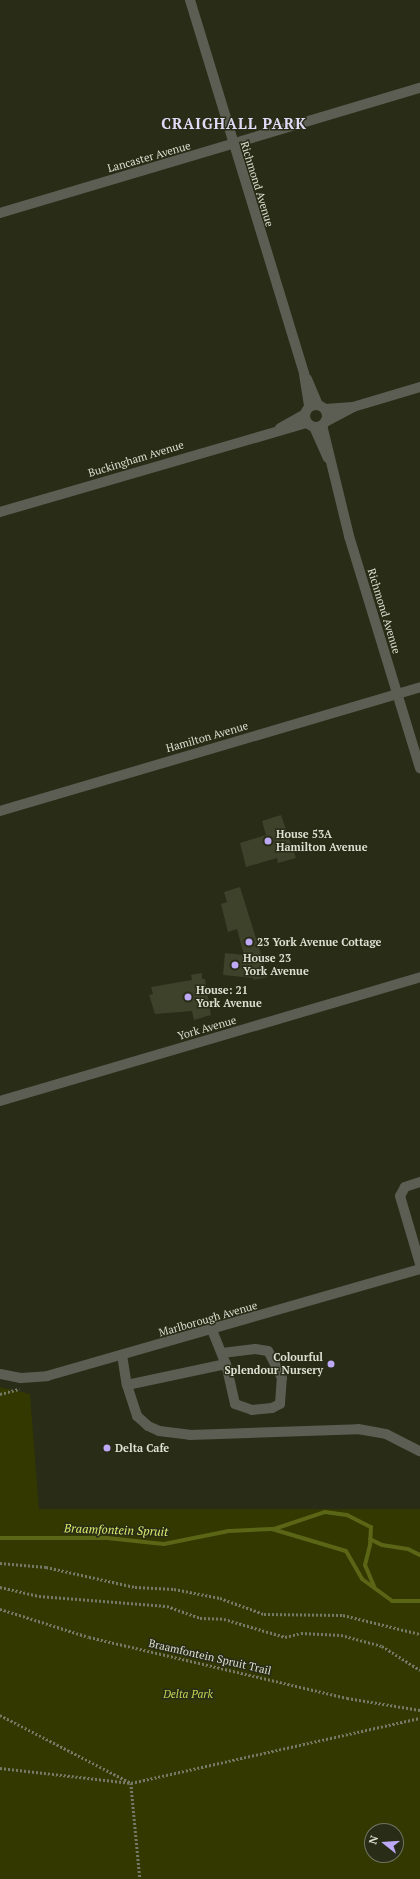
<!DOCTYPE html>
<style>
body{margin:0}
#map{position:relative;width:420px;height:1879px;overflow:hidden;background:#292c16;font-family:"PT Serif",serif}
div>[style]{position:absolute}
.green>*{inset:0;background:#323800}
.stream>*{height:4px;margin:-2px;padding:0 2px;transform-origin:2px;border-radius:2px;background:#5b6516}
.building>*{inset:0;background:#3e422b}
.path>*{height:2.5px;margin-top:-1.25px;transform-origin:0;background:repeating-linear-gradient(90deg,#767966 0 2px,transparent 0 4px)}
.minor>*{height:10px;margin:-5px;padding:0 5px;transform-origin:5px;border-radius:5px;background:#5c5e54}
.minor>.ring{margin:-5px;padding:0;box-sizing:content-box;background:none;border:10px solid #5c5e54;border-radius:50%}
.dots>*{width:11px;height:11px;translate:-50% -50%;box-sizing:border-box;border:2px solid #292c16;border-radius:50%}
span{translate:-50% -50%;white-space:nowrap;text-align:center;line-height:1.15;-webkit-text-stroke:3px #292c16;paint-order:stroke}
.street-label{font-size:11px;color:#dcdfd1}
.poi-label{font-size:11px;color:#dcdfd1;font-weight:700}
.left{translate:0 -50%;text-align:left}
.right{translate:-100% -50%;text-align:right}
.park-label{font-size:11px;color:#c4d653;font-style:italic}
.water-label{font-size:12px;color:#dbed6c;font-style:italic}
.district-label{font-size:15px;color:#e1daf7;font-weight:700;letter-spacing:1px}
.north{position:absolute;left:364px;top:1823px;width:40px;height:40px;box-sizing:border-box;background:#292c16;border:1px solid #717461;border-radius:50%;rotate:287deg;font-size:11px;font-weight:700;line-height:16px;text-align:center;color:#dcdfd1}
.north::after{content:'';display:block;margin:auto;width:14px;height:18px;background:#bda9f5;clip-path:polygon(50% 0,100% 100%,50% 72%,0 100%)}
</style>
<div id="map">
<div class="green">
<div style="clip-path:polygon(evenodd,0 1387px,30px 1394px,39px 1509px,420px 1509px,420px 1879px,0 1879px,0 1387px,372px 1831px,396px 1831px,396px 1855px,372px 1855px,372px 1831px)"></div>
</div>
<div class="stream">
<div style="left:274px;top:1529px;width:54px;rotate:-18.4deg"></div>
<div style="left:325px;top:1512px;width:22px;rotate:8deg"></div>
<div style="left:347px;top:1515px;width:27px;rotate:27deg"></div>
<div style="left:371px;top:1527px;width:18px;rotate:93deg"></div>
<div style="left:370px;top:1545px;width:21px;rotate:104deg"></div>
<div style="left:365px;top:1565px;width:25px;rotate:67deg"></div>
<div style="left:0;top:1538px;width:107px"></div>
<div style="left:107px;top:1538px;width:57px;rotate:6deg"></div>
<div style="left:164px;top:1544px;width:66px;rotate:-11.3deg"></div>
<div style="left:229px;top:1531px;width:43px;rotate:-2.7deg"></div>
<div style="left:272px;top:1529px;width:77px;rotate:16.6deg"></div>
<div style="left:346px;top:1551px;width:32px;rotate:60deg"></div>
<div style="left:362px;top:1579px;width:37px;rotate:36deg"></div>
<div style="left:392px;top:1601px;width:28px"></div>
<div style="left:370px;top:1539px;width:13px;rotate:27deg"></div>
<div style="left:382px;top:1545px;width:26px;rotate:9deg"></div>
<div style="left:408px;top:1549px;width:13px;rotate:27deg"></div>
</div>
<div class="building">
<div style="clip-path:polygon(281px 815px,296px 858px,278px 863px,277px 858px,246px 867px,240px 843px,266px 835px,262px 821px)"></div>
<div style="clip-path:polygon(240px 887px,268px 977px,254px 980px,253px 978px,223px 975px,225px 953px,244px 955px,237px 929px,228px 932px,221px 904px,227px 902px,224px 892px)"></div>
<div style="clip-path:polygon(202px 973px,202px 979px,205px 979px,211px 1015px,194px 1020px,192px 1011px,155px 1014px,149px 995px,153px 994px,151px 987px,192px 980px,191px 975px)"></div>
</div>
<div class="path">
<div style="left:0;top:1394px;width:20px;rotate:-15deg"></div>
<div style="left:0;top:1563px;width:46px;rotate:5deg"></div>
<div style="left:46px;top:1567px;width:91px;rotate:12.7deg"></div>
<div style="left:135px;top:1587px;width:39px;rotate:3deg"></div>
<div style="left:174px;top:1589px;width:47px;rotate:11.1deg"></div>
<div style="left:220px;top:1598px;width:47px;rotate:20deg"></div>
<div style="left:264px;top:1614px;width:79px;rotate:0.7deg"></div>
<div style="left:343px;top:1615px;width:79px;rotate:13.9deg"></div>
<div style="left:0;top:1587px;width:40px;rotate:13deg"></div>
<div style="left:39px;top:1596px;width:128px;rotate:4.5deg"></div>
<div style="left:167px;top:1606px;width:35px;rotate:20deg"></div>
<div style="left:200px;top:1618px;width:24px;rotate:2deg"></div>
<div style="left:224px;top:1619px;width:64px;rotate:16.4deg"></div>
<div style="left:285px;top:1637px;width:16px;rotate:-14deg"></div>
<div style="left:301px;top:1633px;width:40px;rotate:2.9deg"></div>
<div style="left:341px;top:1635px;width:42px;rotate:15deg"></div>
<div style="left:382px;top:1646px;width:45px;rotate:32.3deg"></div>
<div style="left:0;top:1609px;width:93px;rotate:17.5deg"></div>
<div style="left:89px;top:1637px;width:265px;rotate:13.3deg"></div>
<div style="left:347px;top:1698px;width:74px;rotate:9.3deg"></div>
<div style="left:0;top:1715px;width:148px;rotate:27.4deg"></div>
<div style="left:131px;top:1783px;width:96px;rotate:84.6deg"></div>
<div style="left:0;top:1768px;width:132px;rotate:6.5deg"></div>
<div style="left:131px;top:1783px;width:296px;rotate:-12.7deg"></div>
</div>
<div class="minor">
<div style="left:190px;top:0;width:391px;rotate:73deg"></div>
<div style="left:304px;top:374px;width:33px;rotate:81deg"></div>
<div style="left:0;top:213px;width:438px;rotate:-16.6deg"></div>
<div style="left:307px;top:379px;width:28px;rotate:67deg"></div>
<div class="ring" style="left:305px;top:405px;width:12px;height:12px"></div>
<div style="left:325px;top:409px;width:28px;rotate:-4deg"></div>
<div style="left:353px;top:407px;width:70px;rotate:-16.6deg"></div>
<div style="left:325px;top:422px;width:32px;rotate:-28deg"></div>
<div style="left:322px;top:425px;width:114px;rotate:76.3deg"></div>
<div style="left:349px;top:536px;width:243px;rotate:73deg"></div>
<div style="left:314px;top:427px;width:34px;rotate:66deg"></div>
<div style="left:280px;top:428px;width:29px;rotate:-29deg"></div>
<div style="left:0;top:512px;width:320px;rotate:-16.2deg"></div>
<div style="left:0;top:811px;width:438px;rotate:-16.4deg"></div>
<div style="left:0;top:1101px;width:438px;rotate:-16.4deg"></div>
<div style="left:420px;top:1182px;width:16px;rotate:162deg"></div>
<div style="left:405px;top:1187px;width:10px;rotate:119deg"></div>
<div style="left:400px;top:1196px;width:71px;rotate:73.6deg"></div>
<div style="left:212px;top:1330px;width:37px;rotate:68deg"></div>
<div style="left:226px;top:1364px;width:41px;rotate:77.3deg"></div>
<div style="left:235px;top:1404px;width:18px;rotate:19deg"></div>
<div style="left:252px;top:1410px;width:20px;rotate:-6deg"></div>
<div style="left:272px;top:1408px;width:9px;rotate:-27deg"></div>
<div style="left:280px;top:1404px;width:26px;rotate:-86deg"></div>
<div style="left:282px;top:1378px;width:30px;rotate:-117deg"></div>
<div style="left:268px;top:1351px;width:13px;rotate:-171deg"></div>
<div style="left:255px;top:1349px;width:33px;rotate:173deg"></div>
<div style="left:122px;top:1355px;width:30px;rotate:81deg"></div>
<div style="left:127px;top:1385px;width:33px;rotate:72deg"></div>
<div style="left:137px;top:1416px;width:15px;rotate:42deg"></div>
<div style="left:148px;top:1426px;width:12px;rotate:24deg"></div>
<div style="left:159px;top:1431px;width:31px;rotate:7deg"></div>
<div style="left:190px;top:1435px;width:168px;rotate:-2deg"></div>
<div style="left:358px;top:1429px;width:28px;rotate:10deg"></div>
<div style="left:386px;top:1434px;width:38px;rotate:27deg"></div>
<div style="left:0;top:1374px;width:21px;rotate:11deg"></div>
<div style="left:21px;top:1378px;width:26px;rotate:-4deg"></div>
<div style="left:47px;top:1376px;width:388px;rotate:-16deg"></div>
<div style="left:127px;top:1385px;width:101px;rotate:-12deg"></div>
</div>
<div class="dots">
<div style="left:268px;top:841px;background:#bda9f5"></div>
<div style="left:249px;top:942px;background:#bda9f5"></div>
<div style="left:235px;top:965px;background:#bda9f5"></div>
<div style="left:188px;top:997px;background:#bda9f5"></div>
<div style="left:331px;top:1364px;background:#bda9f5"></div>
<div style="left:107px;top:1448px;background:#bda9f5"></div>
</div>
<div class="street-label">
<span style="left:149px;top:157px;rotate:-16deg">Lancaster Avenue</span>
<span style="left:257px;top:184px;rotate:73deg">Richmond Avenue</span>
<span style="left:136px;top:459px;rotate:-17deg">Buckingham Avenue</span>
<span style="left:384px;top:611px;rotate:73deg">Richmond Avenue</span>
<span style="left:207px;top:737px;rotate:-16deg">Hamilton Avenue</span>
<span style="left:207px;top:1028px;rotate:-16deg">York Avenue</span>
<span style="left:208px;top:1319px;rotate:-16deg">Marlborough Avenue</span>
<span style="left:210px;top:1657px;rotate:13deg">Braamfontein Spruit Trail</span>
</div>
<div class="poi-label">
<span class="left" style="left:276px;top:841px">House 53A<br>Hamilton Avenue</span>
<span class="left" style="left:257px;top:942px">23 York Avenue Cottage</span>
<span class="left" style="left:243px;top:965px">House 23<br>York Avenue</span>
<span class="left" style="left:196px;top:997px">House: 21<br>York Avenue</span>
<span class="right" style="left:323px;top:1364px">Colourful<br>Splendour Nursery</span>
<span class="left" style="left:115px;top:1448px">Delta Cafe</span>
</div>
<div class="park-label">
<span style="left:188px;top:1694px">Delta Park</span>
</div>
<div class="water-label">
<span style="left:116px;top:1530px;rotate:2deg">Braamfontein Spruit</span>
</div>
<div class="district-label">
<span style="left:234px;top:124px">CRAIGHALL PARK</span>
</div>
<div class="north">N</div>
</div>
